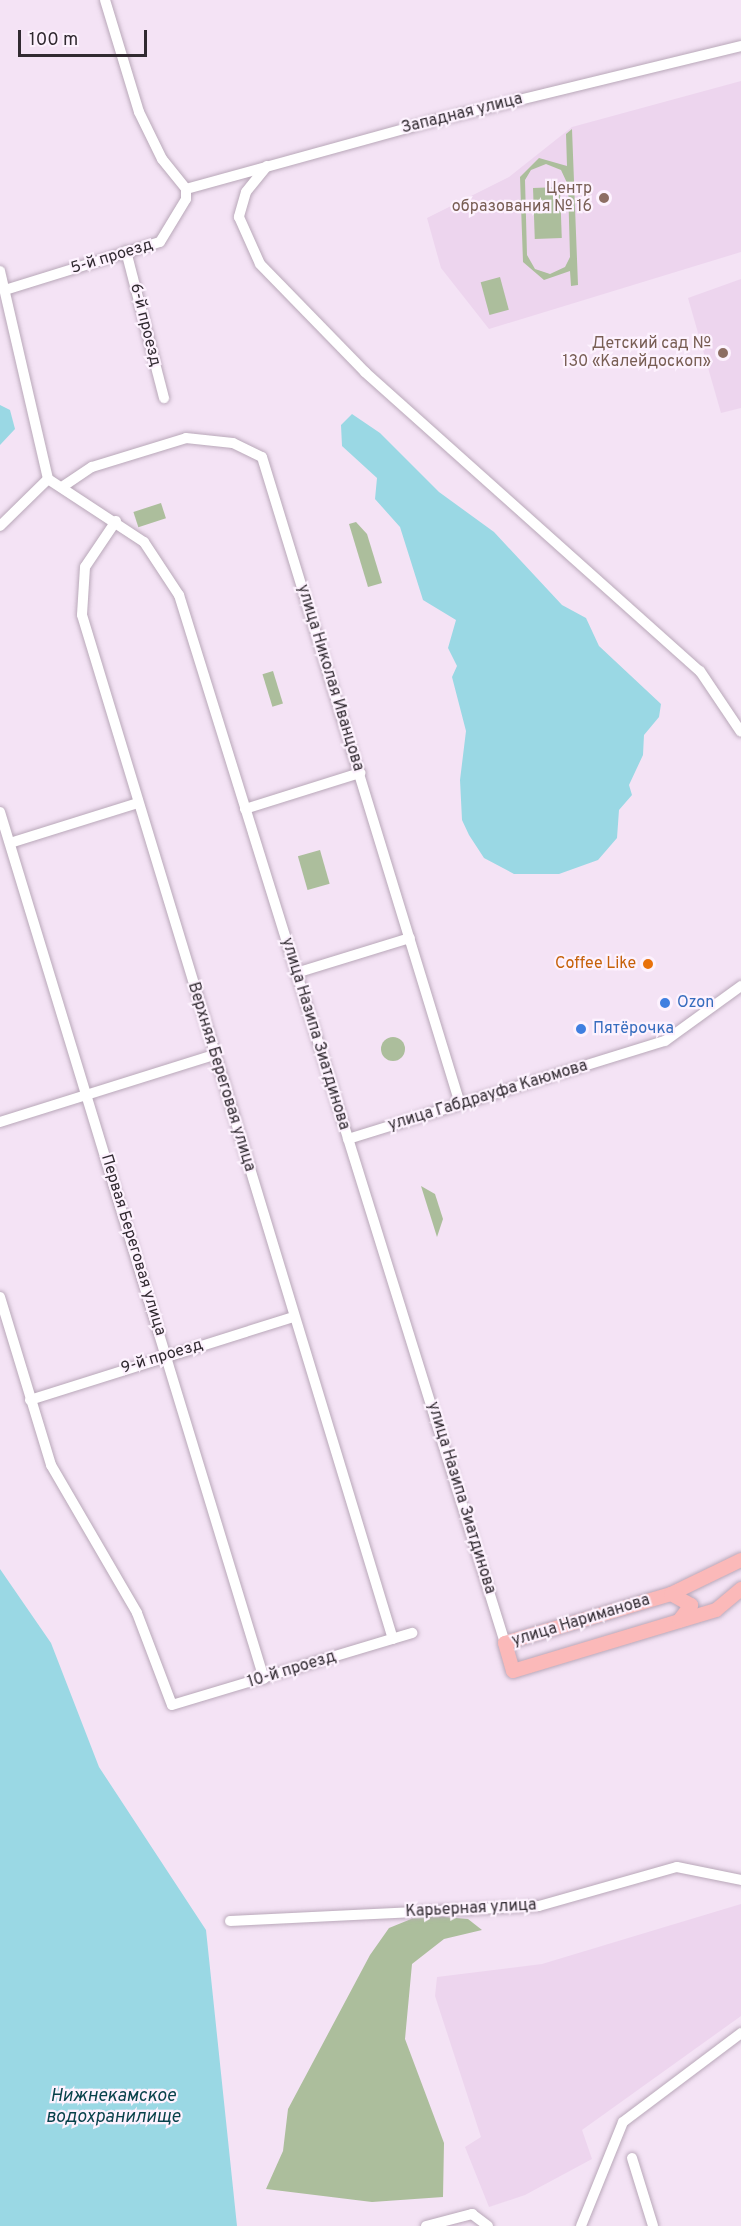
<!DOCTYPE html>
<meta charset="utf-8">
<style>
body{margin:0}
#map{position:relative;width:741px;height:2226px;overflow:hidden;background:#f4e3f5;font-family:Overpass,sans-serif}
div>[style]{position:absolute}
.built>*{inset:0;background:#edd5ee}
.green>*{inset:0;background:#acbe9c;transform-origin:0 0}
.round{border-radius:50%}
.water>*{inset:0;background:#9ad8e4}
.roads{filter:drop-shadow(0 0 2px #b9a8b9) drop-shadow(0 0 2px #b9a8b9)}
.minor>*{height:10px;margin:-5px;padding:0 5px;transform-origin:5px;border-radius:5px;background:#fff}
.major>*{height:14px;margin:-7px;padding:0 7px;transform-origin:7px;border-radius:7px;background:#fbb9b9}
.dots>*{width:16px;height:16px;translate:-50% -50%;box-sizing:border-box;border:3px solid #fdf2fe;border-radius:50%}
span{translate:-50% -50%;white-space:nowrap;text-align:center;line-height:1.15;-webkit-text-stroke:4.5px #fdf2fe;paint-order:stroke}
.street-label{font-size:16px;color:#312a31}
.education-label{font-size:16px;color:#785e54}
.right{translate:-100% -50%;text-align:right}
.food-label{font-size:16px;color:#c56008}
.shop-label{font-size:16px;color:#366cbe}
.left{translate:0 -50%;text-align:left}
.water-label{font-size:18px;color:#08424b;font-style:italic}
.scale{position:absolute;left:18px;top:30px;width:129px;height:27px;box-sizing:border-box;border:3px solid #312a31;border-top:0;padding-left:8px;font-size:18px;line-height:21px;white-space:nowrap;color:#312a31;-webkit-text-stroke:4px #fdf2fe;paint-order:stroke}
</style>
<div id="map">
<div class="built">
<div style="clip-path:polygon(741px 81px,741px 252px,489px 329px,441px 268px,427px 218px,509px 177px,572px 127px)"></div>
<div style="clip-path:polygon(741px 279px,741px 408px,721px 413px,688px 298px)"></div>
<div style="clip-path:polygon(741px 1904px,741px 2016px,582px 2130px,592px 2159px,525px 2195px,489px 2207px,465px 2147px,481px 2137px,435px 1996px,437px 1977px,542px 1964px)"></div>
</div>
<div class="green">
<div style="clip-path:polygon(evenodd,572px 129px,578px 285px,571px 286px,570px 271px,544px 280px,523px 262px,520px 177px,539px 158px,567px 166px,566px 134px,572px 129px,546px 164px,561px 170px,568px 185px,570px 257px,565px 267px,550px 274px,535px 269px,527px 255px,525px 180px,531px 170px,546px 164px)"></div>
<div style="left:560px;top:187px;width:51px;height:27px;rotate:88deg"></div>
<div style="left:500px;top:277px;width:34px;height:20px;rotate:75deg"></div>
<div style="left:161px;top:503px;width:16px;height:29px;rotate:72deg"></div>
<div style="clip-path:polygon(356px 522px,367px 534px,382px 583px,368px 587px,349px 524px)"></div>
<div style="left:273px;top:671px;width:34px;height:11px;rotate:73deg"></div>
<div style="left:320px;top:850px;width:35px;height:23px;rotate:74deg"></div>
<div class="round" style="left:381px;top:1037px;width:24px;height:24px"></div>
<div style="clip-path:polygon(421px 1186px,435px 1194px,443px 1219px,437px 1237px)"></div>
<div style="clip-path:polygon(421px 1915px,468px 1919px,482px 1930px,444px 1939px,412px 1964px,405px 2039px,444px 2143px,443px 2197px,372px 2202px,266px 2189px,283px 2151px,288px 2109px,370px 1955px,389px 1928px)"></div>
</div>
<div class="water">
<div style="clip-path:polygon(0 405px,10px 410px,15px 429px,0 445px)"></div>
<div style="clip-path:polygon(352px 414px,380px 433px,439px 492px,494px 532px,562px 605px,586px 618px,599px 646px,661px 704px,659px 717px,644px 735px,643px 755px,629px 785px,632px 795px,619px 810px,617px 838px,598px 860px,559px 874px,514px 874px,484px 858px,469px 835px,462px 820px,460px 780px,466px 731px,452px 677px,457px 666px,448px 648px,456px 620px,423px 600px,400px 527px,375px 499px,377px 478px,342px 446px,341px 425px)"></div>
<div style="clip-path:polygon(0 1569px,51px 1643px,99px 1767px,206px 1930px,237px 2226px,0 2226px)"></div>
</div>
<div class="roads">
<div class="minor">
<div style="left:105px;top:0;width:117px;rotate:73.1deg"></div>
<div style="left:139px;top:112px;width:52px;rotate:63.9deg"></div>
<div style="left:162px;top:159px;width:38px;rotate:51deg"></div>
<div style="left:267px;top:166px;width:33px;rotate:129deg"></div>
<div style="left:246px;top:192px;width:26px;rotate:106deg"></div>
<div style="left:239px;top:217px;width:51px;rotate:65.9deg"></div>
<div style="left:260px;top:264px;width:151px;rotate:45.8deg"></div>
<div style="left:365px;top:372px;width:449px;rotate:41.8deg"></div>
<div style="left:700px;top:671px;width:73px;rotate:56.1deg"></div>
<div style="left:186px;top:189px;width:252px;rotate:-15.4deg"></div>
<div style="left:429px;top:122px;width:321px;rotate:-13.7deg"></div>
<div style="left:126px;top:251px;width:152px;rotate:75.5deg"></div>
<div style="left:0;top:271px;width:213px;rotate:77deg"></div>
<div style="left:5px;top:290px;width:162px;rotate:-17.2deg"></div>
<div style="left:160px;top:242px;width:50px;rotate:-58.8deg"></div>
<div style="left:186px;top:199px;width:10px;rotate:-90deg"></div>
<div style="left:48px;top:479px;width:115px;rotate:33.3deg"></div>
<div style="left:144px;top:542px;width:64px;rotate:56.6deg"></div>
<div style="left:179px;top:595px;width:1098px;rotate:72.72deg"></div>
<div style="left:62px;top:487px;width:36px;rotate:-34deg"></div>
<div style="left:92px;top:467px;width:98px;rotate:-17.1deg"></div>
<div style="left:186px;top:438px;width:47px;rotate:6.1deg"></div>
<div style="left:233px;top:443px;width:32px;rotate:26deg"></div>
<div style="left:262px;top:457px;width:677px;rotate:72.98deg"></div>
<div style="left:116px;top:521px;width:55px;rotate:124deg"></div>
<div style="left:85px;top:567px;width:48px;rotate:93.6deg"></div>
<div style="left:82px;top:615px;width:1070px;rotate:73.11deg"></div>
<div style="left:0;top:526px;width:67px;rotate:-44.4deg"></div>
<div style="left:245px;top:809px;width:121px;rotate:-17.4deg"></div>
<div style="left:0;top:812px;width:906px;rotate:73.06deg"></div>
<div style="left:10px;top:843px;width:134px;rotate:-17.4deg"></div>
<div style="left:296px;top:973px;width:119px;rotate:-17.1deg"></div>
<div style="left:0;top:1122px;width:224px;rotate:-17.4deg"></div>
<div style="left:348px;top:1139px;width:332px;rotate:-17.2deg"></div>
<div style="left:665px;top:1041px;width:94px;rotate:-35.9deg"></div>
<div style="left:0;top:1297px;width:176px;rotate:73.1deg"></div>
<div style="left:51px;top:1465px;width:171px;rotate:59.8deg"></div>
<div style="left:137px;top:1613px;width:98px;rotate:69.2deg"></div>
<div style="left:172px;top:1705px;width:251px;rotate:-16.7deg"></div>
<div style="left:30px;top:1400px;width:277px;rotate:-17.5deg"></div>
<div style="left:230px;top:1921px;width:309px;rotate:-2.8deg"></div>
<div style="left:539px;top:1906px;width:143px;rotate:-15.8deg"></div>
<div style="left:677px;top:1867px;width:65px;rotate:11.5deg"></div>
<div style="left:632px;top:2158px;width:71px;rotate:72.8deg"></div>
<div style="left:426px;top:2226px;width:48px;rotate:-14.6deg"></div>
<div style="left:472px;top:2214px;width:20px;rotate:37deg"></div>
<div style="left:581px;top:2226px;width:112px;rotate:-68deg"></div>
<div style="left:623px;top:2122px;width:148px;rotate:-37deg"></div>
</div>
<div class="major">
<div style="left:741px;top:1560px;width:78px;rotate:154.1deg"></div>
<div style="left:671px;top:1594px;width:173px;rotate:163.6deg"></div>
<div style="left:505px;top:1643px;width:29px;rotate:74deg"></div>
<div style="left:513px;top:1671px;width:212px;rotate:-16.7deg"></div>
<div style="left:716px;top:1610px;width:33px;rotate:-40deg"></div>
<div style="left:671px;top:1594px;width:23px;rotate:29deg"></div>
<div style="left:691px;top:1605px;width:20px;rotate:127deg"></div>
</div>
</div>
<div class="dots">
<div style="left:604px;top:198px;background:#8d6e63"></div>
<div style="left:723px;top:353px;background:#8d6e63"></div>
<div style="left:648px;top:964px;background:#e8710a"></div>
<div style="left:665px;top:1003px;background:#3f7fe0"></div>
<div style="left:581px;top:1029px;background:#3f7fe0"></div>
</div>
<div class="street-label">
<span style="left:462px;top:114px;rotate:-14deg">Западная улица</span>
<span style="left:112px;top:257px;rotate:-17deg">5-й проезд</span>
<span style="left:145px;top:325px;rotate:76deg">6-й проезд</span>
<span style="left:330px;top:678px;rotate:73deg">улица Николая Иванцова</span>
<span style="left:315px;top:1034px;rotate:73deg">улица Назипа Зиатдинова</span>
<span style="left:221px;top:1077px;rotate:73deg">Верхняя Береговая улица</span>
<span style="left:488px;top:1096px;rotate:-17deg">улица Габдрауфа Каюмова</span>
<span style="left:133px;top:1245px;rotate:73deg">Первая Береговая улица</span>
<span style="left:162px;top:1357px;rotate:-17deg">9-й проезд</span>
<span style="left:461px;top:1498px;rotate:73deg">улица Назипа Зиатдинова</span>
<span style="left:581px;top:1621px;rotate:-17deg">улица Нариманова</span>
<span style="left:292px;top:1670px;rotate:-17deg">10-й проезд</span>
<span style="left:471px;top:1909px;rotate:-3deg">Карьерная улица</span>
</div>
<div class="education-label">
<span class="right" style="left:592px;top:198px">Центр<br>образования № 16</span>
<span class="right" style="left:711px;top:353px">Детский сад №<br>130 «Калейдоскоп»</span>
</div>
<div class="food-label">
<span class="right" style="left:636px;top:964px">Coffee Like</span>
</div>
<div class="shop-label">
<span class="left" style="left:677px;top:1003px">Ozon</span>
<span class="left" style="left:593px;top:1029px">Пятёрочка</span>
</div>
<div class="water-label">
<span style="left:113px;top:2108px">Нижнекамское<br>водохранилище</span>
</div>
<div class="scale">100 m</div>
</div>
